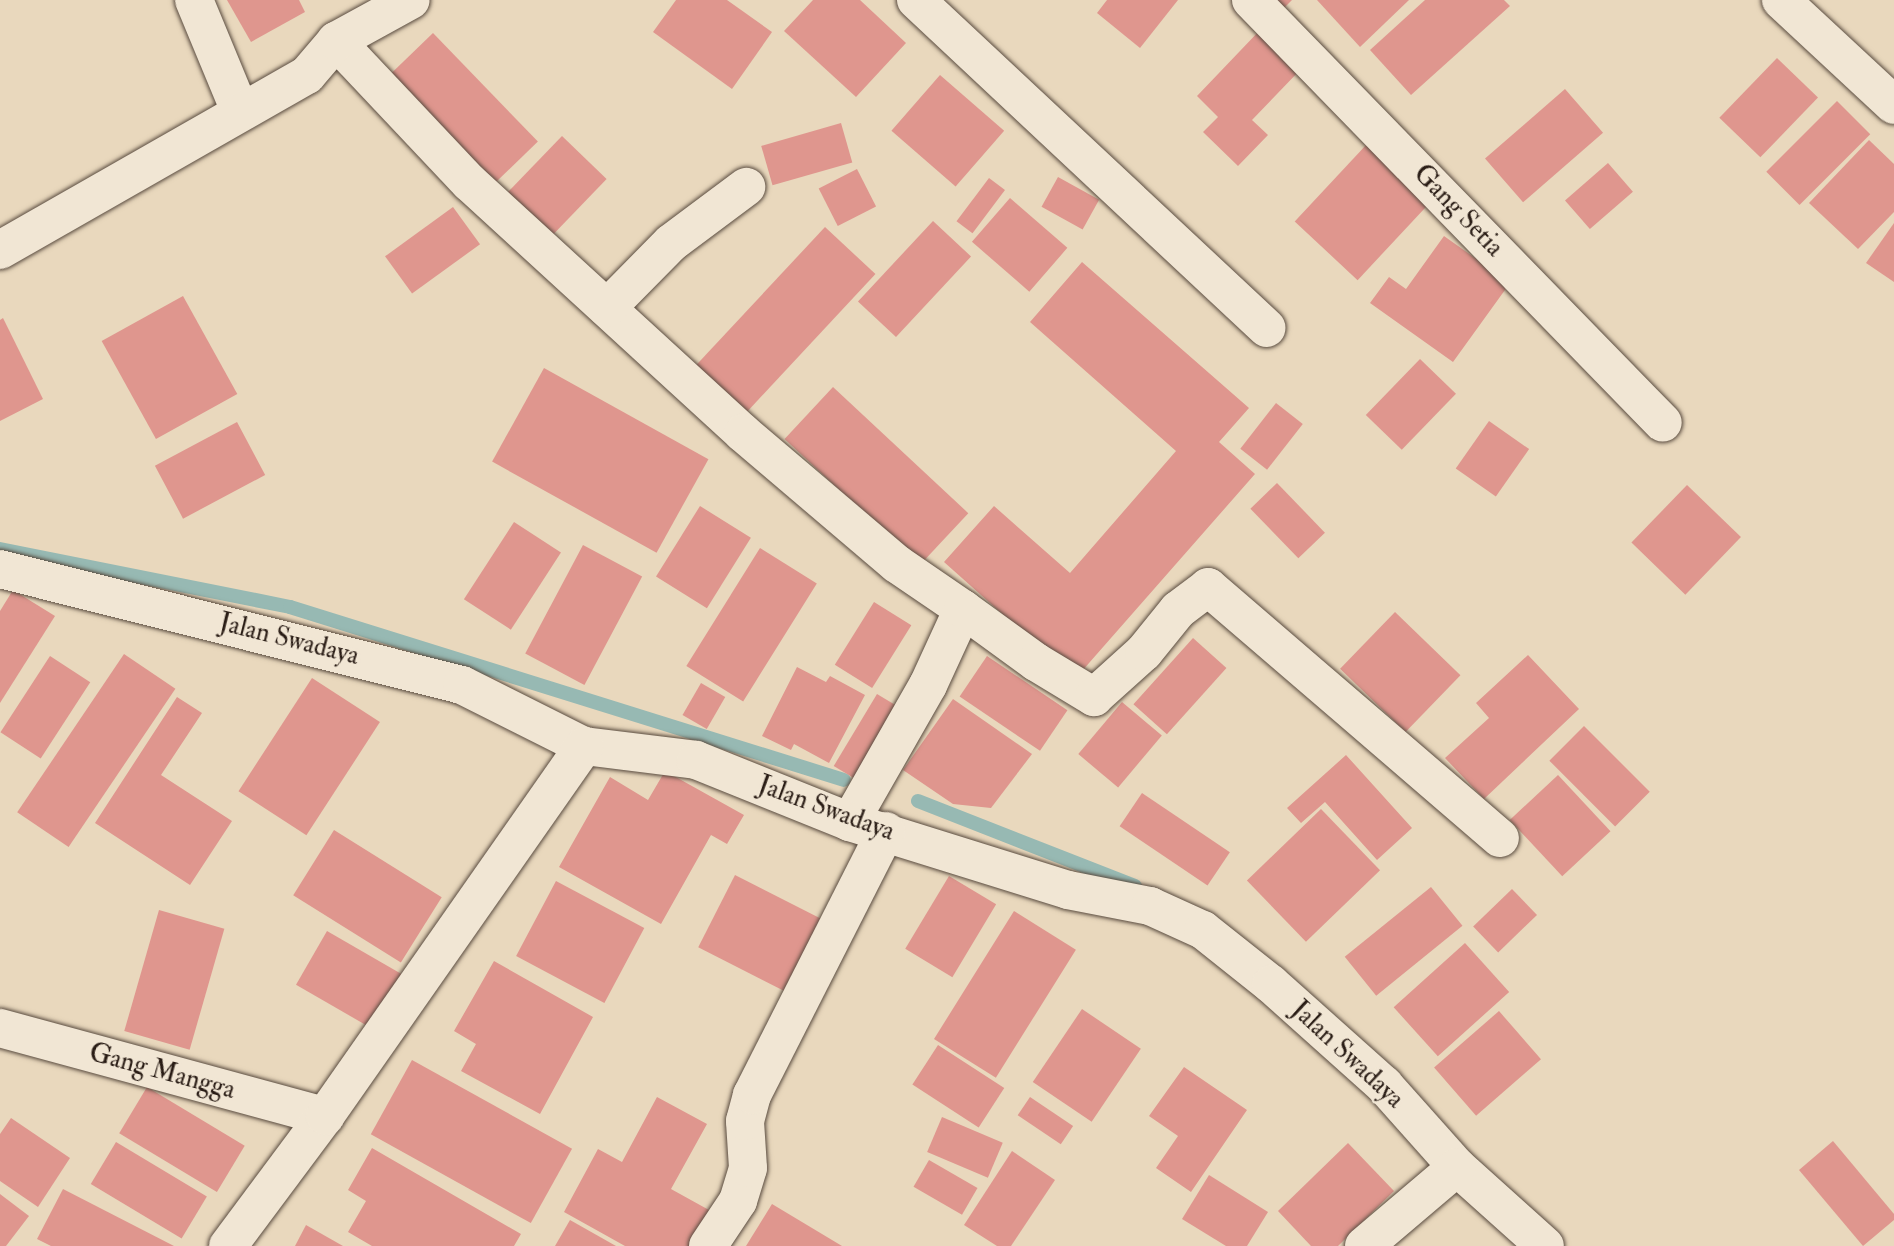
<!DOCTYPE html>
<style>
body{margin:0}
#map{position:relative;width:1894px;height:1246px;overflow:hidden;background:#e9d8bd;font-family:"IM FELL Double Pica",serif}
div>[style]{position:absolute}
.stream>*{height:14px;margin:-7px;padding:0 7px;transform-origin:7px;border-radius:7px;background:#97b9b3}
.building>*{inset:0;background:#df968e;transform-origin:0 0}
.roads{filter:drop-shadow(0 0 2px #594b3f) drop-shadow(0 0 2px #594b3f)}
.minor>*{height:38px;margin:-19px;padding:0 19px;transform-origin:19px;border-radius:19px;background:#f1e6d4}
span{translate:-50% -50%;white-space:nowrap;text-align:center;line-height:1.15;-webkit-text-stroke:5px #f1e6d4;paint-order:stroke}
.street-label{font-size:26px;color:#291c15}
</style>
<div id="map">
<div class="stream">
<div style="left:0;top:549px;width:296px;rotate:11.3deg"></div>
<div style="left:290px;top:607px;width:580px;rotate:17.34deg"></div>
<div style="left:918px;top:801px;width:233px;rotate:21.4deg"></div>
</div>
<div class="building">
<div style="clip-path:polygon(227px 0,299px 0,305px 12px,251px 42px)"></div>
<div style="clip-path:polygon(676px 0,727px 0,772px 32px,732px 89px,653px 32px)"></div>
<div style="clip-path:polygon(813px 0,860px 0,906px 43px,856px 97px,784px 31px)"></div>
<div style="clip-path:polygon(1107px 0,1178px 0,1140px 48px,1097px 13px)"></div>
<div style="clip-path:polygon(1264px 0,1292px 0,1278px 14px)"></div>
<div style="clip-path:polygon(1317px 0,1409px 0,1360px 47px)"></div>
<div style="clip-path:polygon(1425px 0,1504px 0,1510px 6px,1411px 95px,1370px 50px)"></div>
<div style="clip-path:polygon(1261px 29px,1302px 68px,1252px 120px,1268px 135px,1238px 166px,1203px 132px,1218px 117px,1197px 96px)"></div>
<div style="left:433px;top:33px;width:151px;height:59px;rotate:46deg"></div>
<div style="left:1777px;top:58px;width:57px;height:83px;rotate:44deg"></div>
<div style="left:940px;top:75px;width:85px;height:74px;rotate:41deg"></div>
<div style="left:1565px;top:89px;width:58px;height:106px;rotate:49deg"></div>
<div style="left:1837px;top:101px;width:47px;height:100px;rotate:45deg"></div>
<div style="left:841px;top:123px;width:41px;height:83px;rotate:74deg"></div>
<div style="left:562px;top:136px;width:62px;height:79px;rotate:44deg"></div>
<div style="clip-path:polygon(1869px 140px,1894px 164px,1894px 212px,1858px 249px,1809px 203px)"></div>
<div style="left:1367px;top:144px;width:86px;height:106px;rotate:43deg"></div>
<div style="left:1608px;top:163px;width:38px;height:57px;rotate:49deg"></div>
<div style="left:857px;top:169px;width:42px;height:43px;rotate:63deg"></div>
<div style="left:1058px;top:177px;width:47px;height:34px;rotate:29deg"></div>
<div style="left:989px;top:178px;width:20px;height:54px;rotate:37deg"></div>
<div style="left:1010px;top:198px;width:76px;height:58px;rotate:41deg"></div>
<div style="left:453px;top:207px;width:46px;height:84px;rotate:54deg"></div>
<div style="left:933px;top:221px;width:52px;height:110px;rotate:43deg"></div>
<div style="clip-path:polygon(1894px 223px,1894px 282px,1866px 263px)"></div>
<div style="left:825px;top:227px;width:69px;height:197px;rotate:43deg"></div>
<div style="clip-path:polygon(1444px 236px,1510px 283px,1453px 362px,1370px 303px,1389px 277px,1406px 289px)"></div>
<div style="clip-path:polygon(1082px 262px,1249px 408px,1219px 442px,1255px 474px,1075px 679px,944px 562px,994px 506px,1070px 573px,1176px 451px,1030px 322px)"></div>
<div style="left:183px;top:296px;width:112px;height:93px;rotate:61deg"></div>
<div style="clip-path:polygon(3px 318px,43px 399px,0 421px,0 320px)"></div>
<div style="left:1420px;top:359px;width:50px;height:78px;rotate:44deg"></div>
<div style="left:544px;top:368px;width:188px;height:107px;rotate:29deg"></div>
<div style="left:833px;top:387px;width:185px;height:71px;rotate:43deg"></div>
<div style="left:1276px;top:403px;width:34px;height:58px;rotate:38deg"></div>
<div style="left:1489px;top:421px;width:49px;height:58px;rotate:35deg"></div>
<div style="left:237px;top:422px;width:60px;height:93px;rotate:62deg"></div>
<div style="left:1277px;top:483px;width:69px;height:37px;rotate:46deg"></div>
<div style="left:1687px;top:485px;width:75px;height:80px;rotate:44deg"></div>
<div style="left:700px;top:506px;width:60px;height:83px;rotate:32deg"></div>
<div style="left:514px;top:522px;width:56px;height:92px;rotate:33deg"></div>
<div style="left:583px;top:545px;width:67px;height:123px;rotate:28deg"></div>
<div style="left:760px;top:548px;width:67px;height:139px;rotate:32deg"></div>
<div style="clip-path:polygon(13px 590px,55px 616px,0 703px,0 611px)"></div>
<div style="left:874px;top:602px;width:44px;height:74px;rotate:32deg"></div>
<div style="left:1395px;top:612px;width:91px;height:79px;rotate:44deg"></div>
<div style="left:1193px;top:638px;width:45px;height:89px;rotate:42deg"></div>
<div style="left:124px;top:654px;width:62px;height:191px;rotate:34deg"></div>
<div style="clip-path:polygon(1528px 655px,1579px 709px,1484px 799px,1445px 758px,1489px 718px,1476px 703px)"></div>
<div style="left:50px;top:656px;width:48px;height:91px;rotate:33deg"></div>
<div style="left:987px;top:656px;width:97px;height:49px;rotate:34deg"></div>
<div style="clip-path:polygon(797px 667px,826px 682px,830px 676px,865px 695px,829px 763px,794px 744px,791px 750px,762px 736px)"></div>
<div style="left:312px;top:678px;width:81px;height:135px;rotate:33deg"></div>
<div style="left:701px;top:683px;width:28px;height:37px;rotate:30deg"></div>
<div style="left:877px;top:694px;width:33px;height:84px;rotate:31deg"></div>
<div style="clip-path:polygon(177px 697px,202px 713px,161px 775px,232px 821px,190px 885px,95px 823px)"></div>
<div style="clip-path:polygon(953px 699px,1032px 754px,991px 808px,953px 804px,903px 770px)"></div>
<div style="left:1122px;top:702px;width:52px;height:68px;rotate:40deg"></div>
<div style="left:1584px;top:726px;width:93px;height:49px;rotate:45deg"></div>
<div style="clip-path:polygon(1346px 755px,1412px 828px,1377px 860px,1325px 802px,1301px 823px,1287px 808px)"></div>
<div style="clip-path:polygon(665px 771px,744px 815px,727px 844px,711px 835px,661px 924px,559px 867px,610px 777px,648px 800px)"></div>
<div style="left:1558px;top:775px;width:77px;height:66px;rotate:47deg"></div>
<div style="left:1142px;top:793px;width:106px;height:40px;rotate:34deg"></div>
<div style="left:1321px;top:809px;width:85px;height:103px;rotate:46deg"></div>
<div style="left:334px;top:830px;width:127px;height:77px;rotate:32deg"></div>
<div style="left:735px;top:875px;width:101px;height:81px;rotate:27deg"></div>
<div style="left:949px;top:876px;width:55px;height:85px;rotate:31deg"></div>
<div style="left:556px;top:881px;width:100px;height:85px;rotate:28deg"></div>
<div style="left:1431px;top:887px;width:50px;height:111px;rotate:51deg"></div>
<div style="left:1512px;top:889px;width:36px;height:54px;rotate:46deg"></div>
<div style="left:159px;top:910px;width:68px;height:126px;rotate:16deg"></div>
<div style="left:1014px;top:911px;width:73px;height:151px;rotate:32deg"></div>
<div style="left:327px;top:931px;width:87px;height:62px;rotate:30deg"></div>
<div style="left:1465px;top:943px;width:66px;height:96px;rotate:48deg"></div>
<div style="clip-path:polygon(494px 961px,593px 1017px,540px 1114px,461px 1071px,476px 1044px,454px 1031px)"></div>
<div style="left:1082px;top:1009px;width:71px;height:88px;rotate:34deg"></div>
<div style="left:1499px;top:1011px;width:64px;height:86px;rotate:49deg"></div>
<div style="left:938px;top:1045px;width:79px;height:47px;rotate:33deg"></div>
<div style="left:412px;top:1060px;width:183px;height:85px;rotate:29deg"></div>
<div style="clip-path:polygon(1184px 1067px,1247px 1110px,1191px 1192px,1156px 1168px,1178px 1136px,1149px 1116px)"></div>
<div style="left:147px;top:1087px;width:114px;height:54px;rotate:31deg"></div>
<div style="clip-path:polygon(657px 1097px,707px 1124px,671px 1189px,718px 1215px,701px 1246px,625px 1246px,564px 1212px,598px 1149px,622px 1162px)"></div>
<div style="left:1030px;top:1097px;width:52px;height:22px;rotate:34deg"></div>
<div style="left:942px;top:1117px;width:66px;height:38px;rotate:23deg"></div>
<div style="clip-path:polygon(11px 1118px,70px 1158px,38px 1207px,0 1181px,0 1134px)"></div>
<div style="clip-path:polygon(1833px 1141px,1894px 1214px,1894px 1220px,1863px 1246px,1799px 1170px)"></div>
<div style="left:116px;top:1142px;width:106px;height:49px;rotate:31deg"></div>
<div style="clip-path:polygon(1348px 1143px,1394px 1191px,1338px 1246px,1311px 1246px,1278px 1211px)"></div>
<div style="clip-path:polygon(372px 1148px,521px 1234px,514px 1246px,372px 1246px,348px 1232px,366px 1201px,348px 1190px)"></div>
<div style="clip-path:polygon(1012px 1151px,1055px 1180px,1011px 1246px,997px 1246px,964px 1225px)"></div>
<div style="left:929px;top:1160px;width:56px;height:31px;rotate:30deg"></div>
<div style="clip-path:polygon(1209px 1175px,1268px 1212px,1247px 1246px,1226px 1246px,1182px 1219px)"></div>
<div style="clip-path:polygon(63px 1189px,174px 1246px,51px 1246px,37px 1239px)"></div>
<div style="clip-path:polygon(0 1194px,29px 1216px,6px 1246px,0 1246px)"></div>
<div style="clip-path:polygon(772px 1204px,842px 1246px,746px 1246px)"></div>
<div style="clip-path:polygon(570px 1220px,616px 1246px,555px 1246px)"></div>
<div style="clip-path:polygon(306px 1225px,343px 1246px,295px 1246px)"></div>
</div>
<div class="roads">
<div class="minor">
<div style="left:194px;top:0;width:120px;rotate:67.5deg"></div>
<div style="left:916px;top:0;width:480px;rotate:43.1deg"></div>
<div style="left:1251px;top:0;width:590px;rotate:45.75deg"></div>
<div style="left:1781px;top:0;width:154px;rotate:42.9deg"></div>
<div style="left:336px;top:41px;width:194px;rotate:46.7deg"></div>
<div style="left:469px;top:182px;width:372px;rotate:42.5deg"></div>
<div style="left:743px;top:433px;width:202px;rotate:40.4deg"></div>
<div style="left:897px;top:564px;width:80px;rotate:34.3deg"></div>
<div style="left:963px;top:609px;width:84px;rotate:114.7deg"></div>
<div style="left:928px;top:685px;width:158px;rotate:119.7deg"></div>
<div style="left:0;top:250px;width:353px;rotate:-29.7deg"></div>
<div style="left:307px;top:75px;width:45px;rotate:-49.5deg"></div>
<div style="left:336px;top:41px;width:85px;rotate:-28.7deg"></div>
<div style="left:607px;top:308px;width:91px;rotate:-45.4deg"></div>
<div style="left:671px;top:243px;width:94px;rotate:-36.7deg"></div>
<div style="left:0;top:569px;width:476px;rotate:14.1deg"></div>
<div style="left:462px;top:685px;width:136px;rotate:26.6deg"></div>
<div style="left:584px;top:746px;width:113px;rotate:7.1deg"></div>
<div style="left:696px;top:760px;width:166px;rotate:21.9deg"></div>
<div style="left:850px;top:822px;width:228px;rotate:17.3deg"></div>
<div style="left:1068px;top:890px;width:84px;rotate:11deg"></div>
<div style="left:1150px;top:906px;width:58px;rotate:24.4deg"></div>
<div style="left:1203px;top:930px;width:87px;rotate:38.5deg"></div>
<div style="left:1271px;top:984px;width:152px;rotate:41.8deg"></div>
<div style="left:1384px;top:1085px;width:110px;rotate:48.3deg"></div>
<div style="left:1457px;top:1167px;width:118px;rotate:41.9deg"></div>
<div style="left:963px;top:609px;width:90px;rotate:36deg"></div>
<div style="left:1036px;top:662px;width:68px;rotate:31.1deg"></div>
<div style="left:1094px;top:697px;width:67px;rotate:-42deg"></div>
<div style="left:1144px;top:652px;width:54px;rotate:-51deg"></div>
<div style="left:1178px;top:610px;width:38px;rotate:-37deg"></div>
<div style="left:1208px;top:587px;width:385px;rotate:40.7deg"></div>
<div style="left:0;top:1028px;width:337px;rotate:15.2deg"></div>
<div style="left:228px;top:1246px;width:162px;rotate:-53.3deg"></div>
<div style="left:325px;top:1116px;width:452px;rotate:-55deg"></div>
<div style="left:708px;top:1246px;width:54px;rotate:-56.3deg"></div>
<div style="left:738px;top:1201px;width:34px;rotate:-73deg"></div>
<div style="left:748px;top:1168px;width:47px;rotate:-93.7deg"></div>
<div style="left:745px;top:1121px;width:27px;rotate:-75deg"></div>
<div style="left:752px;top:1095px;width:296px;rotate:-63.1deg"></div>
<div style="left:1364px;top:1246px;width:122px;rotate:-40.3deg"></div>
</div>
</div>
<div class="street-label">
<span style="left:1458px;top:211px;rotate:46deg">Gang Setia</span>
<span style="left:289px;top:640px;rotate:14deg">Jalan Swadaya</span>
<span style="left:826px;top:809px;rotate:20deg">Jalan Swadaya</span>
<span style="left:1347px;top:1055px;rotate:43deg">Jalan Swadaya</span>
<span style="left:162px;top:1072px;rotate:15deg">Gang Mangga</span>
</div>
</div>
